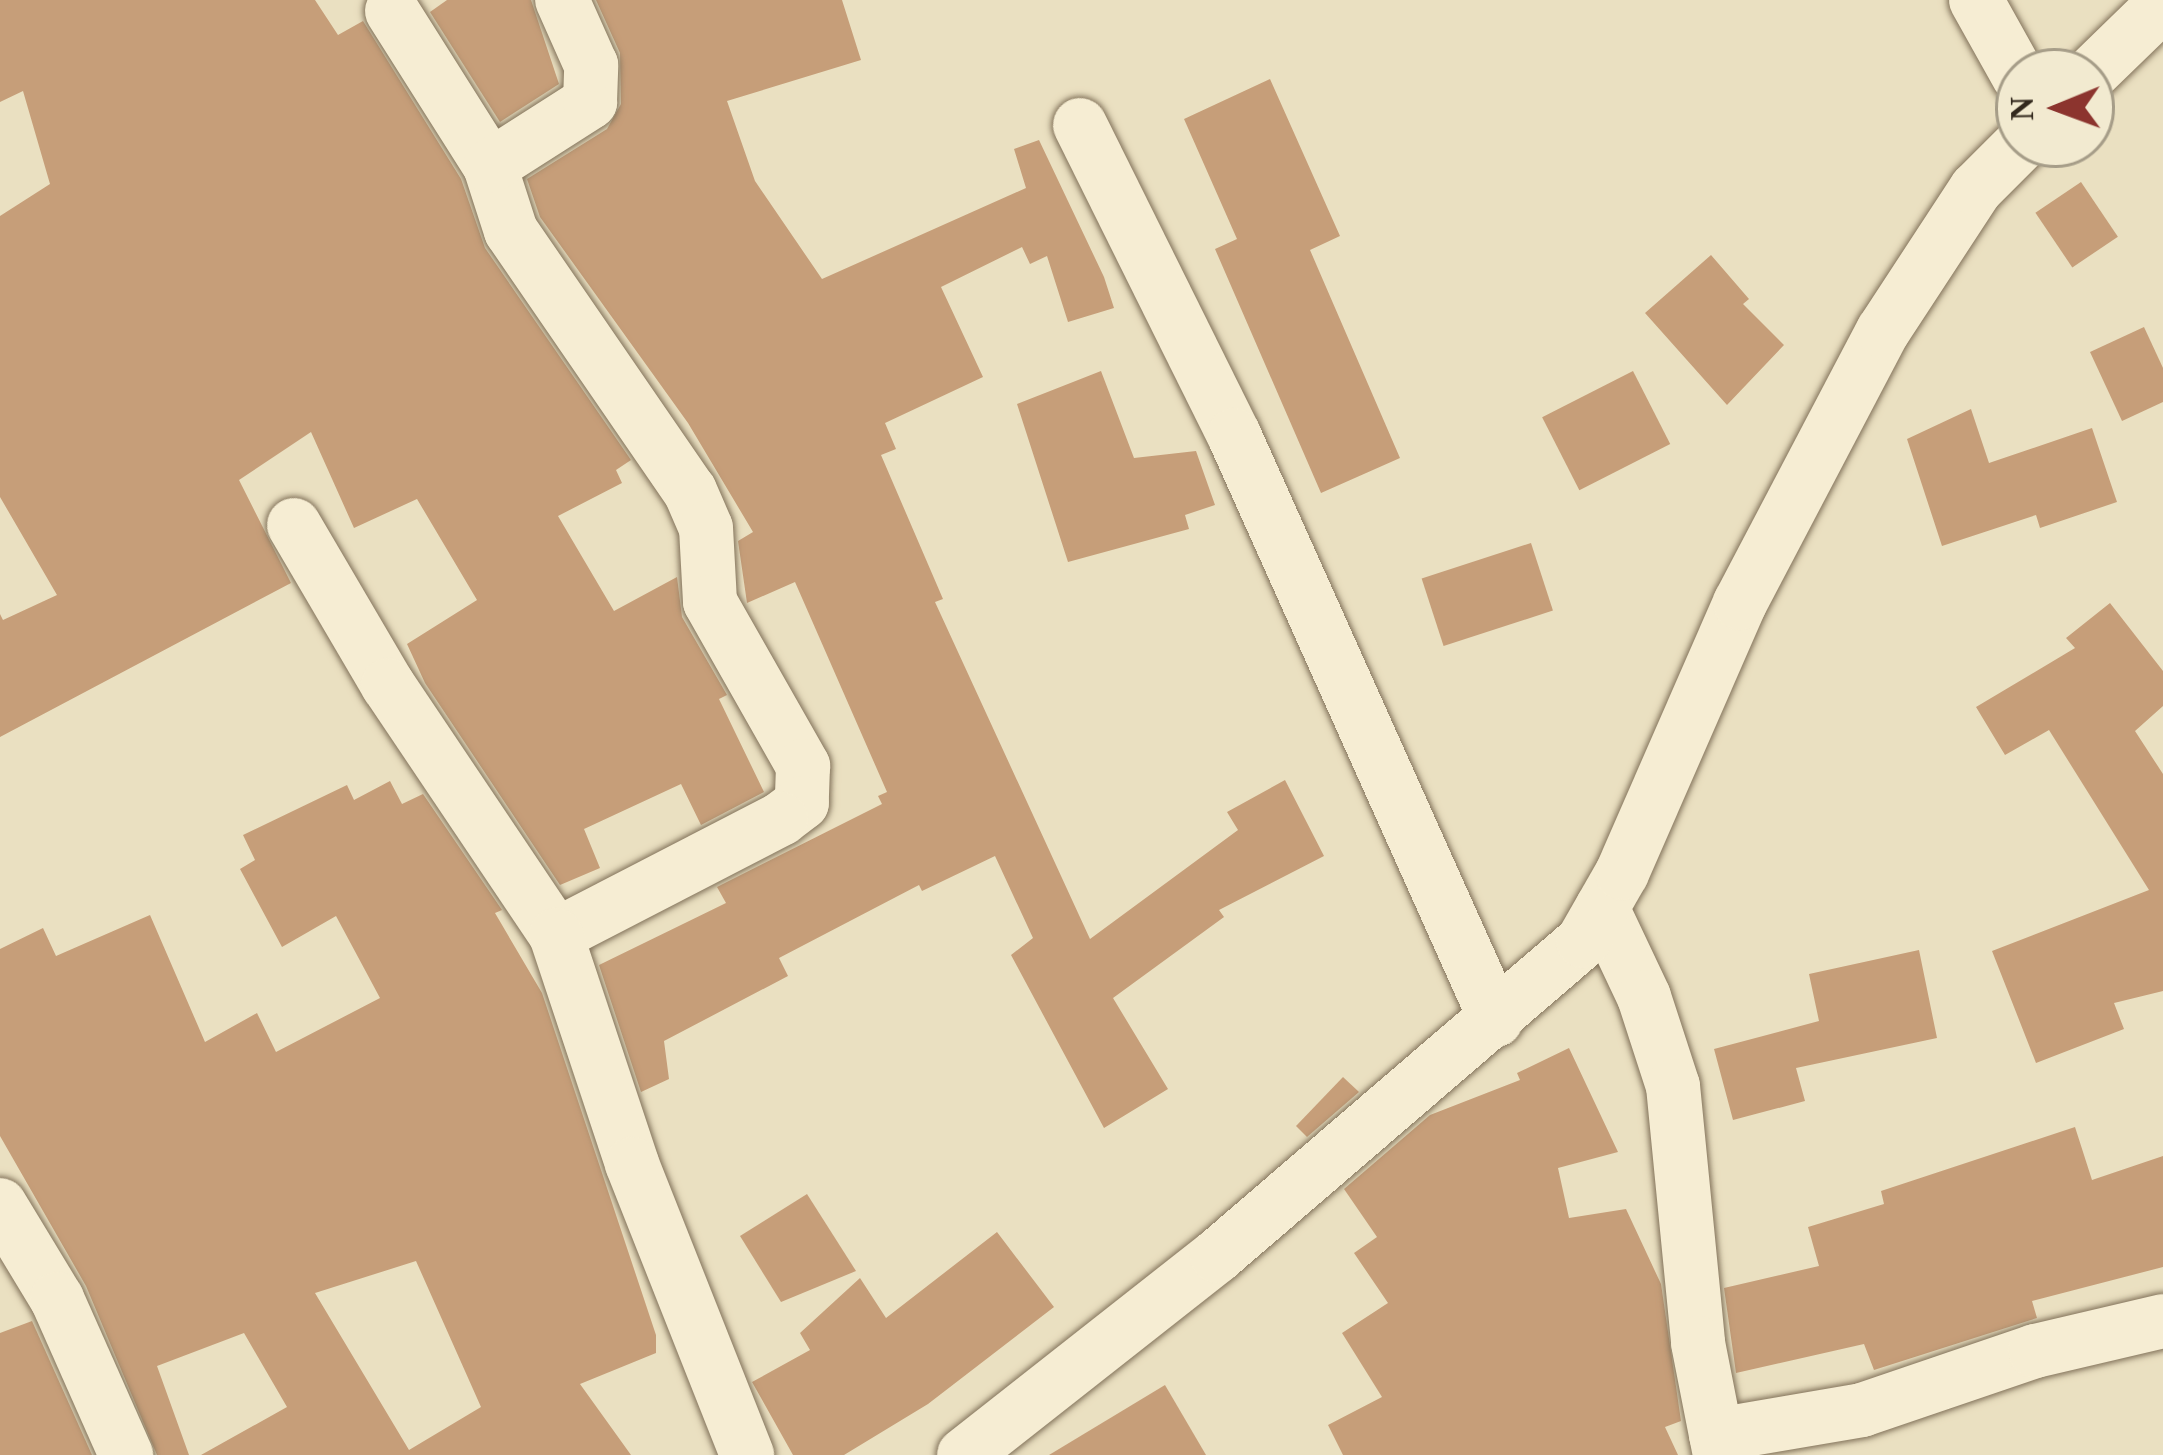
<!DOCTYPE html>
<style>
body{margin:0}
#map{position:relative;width:2163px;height:1455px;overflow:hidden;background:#eae0c1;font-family:"Times New Roman",serif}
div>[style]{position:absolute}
.building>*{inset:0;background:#c69e79;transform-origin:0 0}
.roads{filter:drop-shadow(0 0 3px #82725a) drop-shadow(0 0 3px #82725a)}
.street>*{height:54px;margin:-27px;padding:0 27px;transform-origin:27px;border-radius:27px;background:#f6edd3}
span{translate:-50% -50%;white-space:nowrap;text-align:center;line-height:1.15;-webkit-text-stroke:9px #f2ead0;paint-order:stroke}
.north{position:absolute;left:1995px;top:48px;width:120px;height:120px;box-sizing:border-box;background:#f2ead0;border:3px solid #a69d88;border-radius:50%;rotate:269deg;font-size:33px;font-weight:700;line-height:48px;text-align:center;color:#33291d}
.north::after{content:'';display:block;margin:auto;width:42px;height:54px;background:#8c342e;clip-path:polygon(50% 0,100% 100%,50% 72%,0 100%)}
</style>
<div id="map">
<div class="building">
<div style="clip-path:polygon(0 0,315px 0,338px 35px,363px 21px,461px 179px,485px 248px,631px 460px,616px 470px,622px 483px,558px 516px,614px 611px,677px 577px,682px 617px,727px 695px,719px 699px,764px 792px,701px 825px,681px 784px,584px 829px,600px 868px,560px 885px,425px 683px,407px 644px,477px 600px,417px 499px,354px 528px,311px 432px,239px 480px,291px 583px,0 737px,0 614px,3px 620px,57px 595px,0 497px,0 216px,50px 184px,23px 91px,0 102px)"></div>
<div style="clip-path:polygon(447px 0,531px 0,559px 84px,500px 122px,430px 12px)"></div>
<div style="clip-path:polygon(596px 0,842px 0,861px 60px,727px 101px,755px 181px,822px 279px,1026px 188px,1014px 149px,1039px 140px,1104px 277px,1114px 308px,1068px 322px,1047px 256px,1030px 264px,1022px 247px,941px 287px,983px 377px,885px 423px,896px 449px,881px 455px,943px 599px,935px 602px,1090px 939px,1238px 830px,1227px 812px,1285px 780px,1324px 856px,1219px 910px,1224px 917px,1113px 998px,1168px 1089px,1104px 1128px,1011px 955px,1033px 938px,995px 856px,922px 891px,919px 885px,779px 958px,788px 976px,664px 1041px,669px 1079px,641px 1092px,599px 965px,726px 903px,717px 887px,882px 804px,878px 796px,887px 792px,795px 582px,747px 603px,738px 541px,753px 532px,688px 423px,540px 217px,527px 179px,607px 129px,621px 104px,620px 53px)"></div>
<div style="clip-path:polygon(1270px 79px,1340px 236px,1310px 250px,1400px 458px,1321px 493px,1215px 249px,1237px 239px,1184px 119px)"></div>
<div style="left:2081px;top:182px;width:66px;height:55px;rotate:56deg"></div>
<div style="clip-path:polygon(1711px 255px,1749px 299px,1743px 304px,1784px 345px,1727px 405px,1645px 313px)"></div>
<div style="clip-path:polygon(2144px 327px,2163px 368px,2163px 402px,2122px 421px,2090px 352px)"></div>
<div style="clip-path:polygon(1101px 371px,1134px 458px,1196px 451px,1215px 505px,1185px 515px,1189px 529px,1068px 562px,1017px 404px)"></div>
<div style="left:1633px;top:371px;width:82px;height:102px;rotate:63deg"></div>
<div style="clip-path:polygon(1971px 409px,1989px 463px,2092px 428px,2117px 502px,2040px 528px,2036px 515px,1942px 546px,1907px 439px)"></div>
<div style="left:1531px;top:543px;width:71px;height:115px;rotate:72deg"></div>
<div style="clip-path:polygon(2110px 603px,2163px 671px,2163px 706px,2135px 731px,2163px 774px,2163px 991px,2114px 1003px,2124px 1029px,2036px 1063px,1992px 951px,2149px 890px,2049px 730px,2005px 755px,1976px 707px,2075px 648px,2066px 638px)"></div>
<div style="clip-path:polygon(evenodd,390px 781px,402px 804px,423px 794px,502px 910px,495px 913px,542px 993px,656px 1335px,656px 1353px,580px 1384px,631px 1455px,201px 1455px,287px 1407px,244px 1333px,157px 1366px,189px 1455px,157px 1455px,86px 1286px,0 1136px,0 949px,43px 928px,56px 956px,150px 915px,205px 1042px,257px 1013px,276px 1052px,380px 998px,336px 916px,282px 947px,240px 869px,255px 860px,243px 835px,347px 785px,354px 800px,390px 781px,416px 1261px,481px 1407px,409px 1450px,315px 1293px,416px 1261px)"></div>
<div style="clip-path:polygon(1919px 950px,1937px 1038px,1796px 1068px,1805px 1101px,1733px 1120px,1714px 1049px,1819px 1021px,1809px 974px)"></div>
<div style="clip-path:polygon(1569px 1048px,1618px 1152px,1558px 1168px,1569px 1218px,1626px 1209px,1661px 1284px,1681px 1421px,1665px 1427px,1678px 1455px,1343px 1455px,1328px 1425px,1382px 1397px,1342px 1333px,1388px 1303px,1354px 1253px,1377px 1237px,1344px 1189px,1430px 1115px,1520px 1080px,1517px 1073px)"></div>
<div style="clip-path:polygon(1343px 1077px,1359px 1092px,1307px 1137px,1296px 1126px)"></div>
<div style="clip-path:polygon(2075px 1127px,2092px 1180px,2163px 1156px,2163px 1267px,2032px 1301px,2037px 1318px,1874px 1370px,1864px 1344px,1736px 1373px,1724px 1288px,1819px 1266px,1808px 1227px,1884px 1204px,1881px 1191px)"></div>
<div style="clip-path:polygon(807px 1194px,856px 1271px,781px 1302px,740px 1236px)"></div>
<div style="clip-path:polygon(997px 1232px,1054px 1307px,928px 1404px,844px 1455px,793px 1455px,752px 1382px,810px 1350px,800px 1333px,860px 1278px,886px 1318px)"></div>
<div style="clip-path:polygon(32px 1321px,92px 1455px,0 1455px,0 1333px)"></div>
<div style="clip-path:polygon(1165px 1385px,1206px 1455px,1049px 1455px)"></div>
</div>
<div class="roads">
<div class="street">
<div style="left:1976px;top:0;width:88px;rotate:60.8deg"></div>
<div style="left:392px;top:11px;width:183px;rotate:57.7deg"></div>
<div style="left:490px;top:166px;width:68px;rotate:72.1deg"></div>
<div style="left:511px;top:231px;width:316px;rotate:55.5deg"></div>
<div style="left:690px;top:491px;width:40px;rotate:66.6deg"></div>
<div style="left:706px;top:528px;width:74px;rotate:86.9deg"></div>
<div style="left:710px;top:602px;width:189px;rotate:60.4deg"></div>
<div style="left:803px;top:766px;width:37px;rotate:92deg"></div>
<div style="left:802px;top:803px;width:26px;rotate:143deg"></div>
<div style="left:781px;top:819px;width:253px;rotate:152.7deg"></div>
<div style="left:2091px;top:74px;width:100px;rotate:-44.2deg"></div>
<div style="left:1080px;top:125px;width:346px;rotate:63.6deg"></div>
<div style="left:1234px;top:435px;width:641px;rotate:65.87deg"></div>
<div style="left:490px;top:166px;width:119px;rotate:-32.6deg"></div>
<div style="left:590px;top:102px;width:37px;rotate:-88deg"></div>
<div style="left:591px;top:65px;width:71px;rotate:-114deg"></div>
<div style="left:294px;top:525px;width:186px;rotate:59.6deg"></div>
<div style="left:388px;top:685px;width:301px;rotate:56.1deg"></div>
<div style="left:556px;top:935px;width:241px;rotate:71.6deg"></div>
<div style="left:632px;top:1164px;width:313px;rotate:68.4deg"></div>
<div style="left:1602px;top:908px;width:98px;rotate:64.7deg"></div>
<div style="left:1644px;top:997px;width:94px;rotate:72deg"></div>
<div style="left:1673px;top:1086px;width:258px;rotate:84.4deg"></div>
<div style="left:1698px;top:1343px;width:114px;rotate:78.9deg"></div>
<div style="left:0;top:1205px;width:110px;rotate:58.8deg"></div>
<div style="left:57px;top:1299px;width:171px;rotate:66.1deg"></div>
<div style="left:1716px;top:1435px;width:148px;rotate:-9.7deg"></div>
<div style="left:1862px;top:1410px;width:183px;rotate:-18.8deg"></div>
<div style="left:2035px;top:1351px;width:131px;rotate:-13.2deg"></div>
<div style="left:964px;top:1455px;width:322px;rotate:-38.2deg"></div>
<div style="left:1217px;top:1256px;width:483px;rotate:-40.7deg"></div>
<div style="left:1583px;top:941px;width:78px;rotate:-60.2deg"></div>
<div style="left:1622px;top:873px;width:295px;rotate:-66.4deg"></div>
<div style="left:1740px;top:603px;width:307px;rotate:-62.3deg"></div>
<div style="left:1883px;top:331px;width:170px;rotate:-56.8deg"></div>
<div style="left:1976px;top:189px;width:64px;rotate:-45deg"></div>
</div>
</div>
<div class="north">N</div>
</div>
